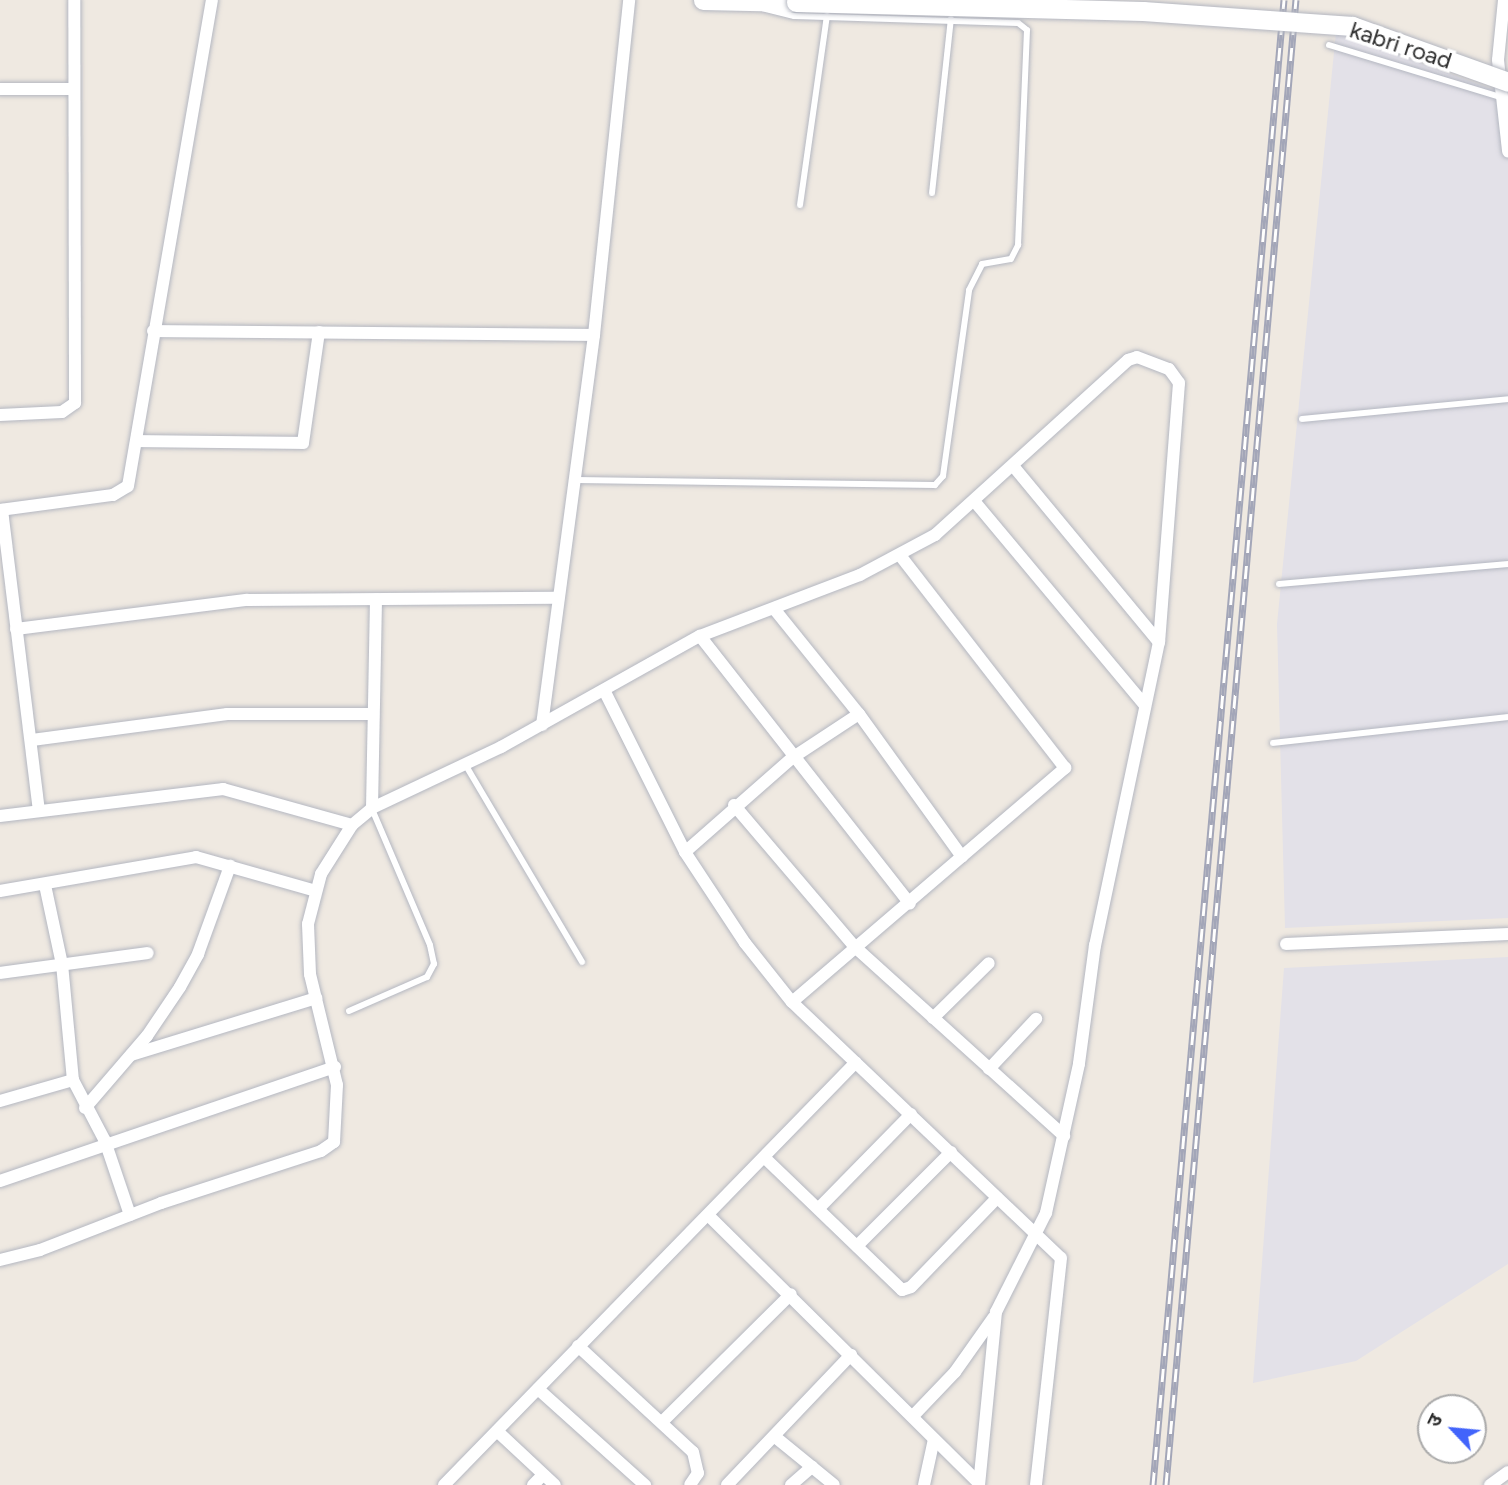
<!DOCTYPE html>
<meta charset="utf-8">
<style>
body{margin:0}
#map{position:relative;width:1508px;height:1485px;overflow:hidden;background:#efe9e1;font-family:Figtree,"Noto Sans Devanagari",sans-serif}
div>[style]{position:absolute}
.industrial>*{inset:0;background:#e3e1e8}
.roads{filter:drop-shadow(0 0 2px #b4b7c1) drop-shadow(0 0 2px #b4b7c1)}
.lane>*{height:6px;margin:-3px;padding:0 3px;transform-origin:3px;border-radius:3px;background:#fff}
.street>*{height:12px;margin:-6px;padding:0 6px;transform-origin:6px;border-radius:6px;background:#fff}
.secondary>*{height:19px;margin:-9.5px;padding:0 9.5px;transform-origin:9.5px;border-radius:9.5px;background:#fff}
.rail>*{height:7px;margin-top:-3.5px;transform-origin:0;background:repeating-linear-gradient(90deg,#fff 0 13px,#a3a6b8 0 26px);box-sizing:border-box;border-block:2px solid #a3a6b8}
.bridges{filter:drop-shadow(0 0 2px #b4b7c1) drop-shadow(0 0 2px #b4b7c1)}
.secondary-bridge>*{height:19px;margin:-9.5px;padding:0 9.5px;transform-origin:9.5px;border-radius:9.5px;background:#fff}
span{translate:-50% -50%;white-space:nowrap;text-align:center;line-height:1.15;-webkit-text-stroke:7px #fff;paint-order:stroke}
.street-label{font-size:24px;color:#2e2e2e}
.north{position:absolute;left:1417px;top:1394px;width:70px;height:70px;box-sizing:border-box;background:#fff;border:2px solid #ababab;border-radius:50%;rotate:296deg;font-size:19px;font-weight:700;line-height:28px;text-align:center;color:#2e2e2e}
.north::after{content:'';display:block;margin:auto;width:24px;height:32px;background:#4264fb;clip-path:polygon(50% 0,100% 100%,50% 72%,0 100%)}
</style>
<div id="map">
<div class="industrial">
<div style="clip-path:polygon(1336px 32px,1508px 95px,1508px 918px,1285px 928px,1277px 624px)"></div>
<div style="clip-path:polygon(1508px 957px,1508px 1264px,1356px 1361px,1253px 1383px,1284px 968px)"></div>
</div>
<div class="roads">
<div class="lane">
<div style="left:1329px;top:45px;width:182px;rotate:16.9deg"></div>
<div style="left:932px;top:193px;width:175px;rotate:-83.8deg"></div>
<div style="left:800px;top:205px;width:191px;rotate:-81.9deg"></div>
<div style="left:1302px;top:419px;width:207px;rotate:-5.5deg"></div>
<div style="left:576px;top:480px;width:359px;rotate:0.8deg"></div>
<div style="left:935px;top:485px;width:12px;rotate:-48deg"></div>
<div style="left:943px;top:476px;width:188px;rotate:-82deg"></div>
<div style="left:969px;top:290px;width:29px;rotate:-63deg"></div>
<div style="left:982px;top:264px;width:29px;rotate:-10deg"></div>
<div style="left:1011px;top:259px;width:16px;rotate:-63deg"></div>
<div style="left:1018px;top:245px;width:215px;rotate:-87.6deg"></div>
<div style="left:1027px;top:30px;width:11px;rotate:-142deg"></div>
<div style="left:1018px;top:23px;width:224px;rotate:-178.2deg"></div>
<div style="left:794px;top:16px;width:32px;rotate:-166deg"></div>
<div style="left:1279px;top:584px;width:230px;rotate:-5deg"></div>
<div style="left:1273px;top:743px;width:236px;rotate:-6.3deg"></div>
<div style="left:465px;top:764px;width:230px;rotate:59.4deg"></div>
<div style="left:349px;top:1011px;width:85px;rotate:-23.6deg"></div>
<div style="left:427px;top:977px;width:15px;rotate:-62deg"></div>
<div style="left:434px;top:964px;width:19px;rotate:-102deg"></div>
<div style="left:430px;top:945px;width:148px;rotate:-113.1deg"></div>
</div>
<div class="street">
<div style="left:1504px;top:0;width:60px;rotate:95.7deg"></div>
<div style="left:1498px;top:60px;width:92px;rotate:83.7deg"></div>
<div style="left:0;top:89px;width:72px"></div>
<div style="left:153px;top:331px;width:441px;rotate:0.5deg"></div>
<div style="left:0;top:415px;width:62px;rotate:-2.8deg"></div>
<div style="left:62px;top:412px;width:16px;rotate:-35deg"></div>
<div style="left:75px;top:403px;width:403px;rotate:-90.1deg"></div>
<div style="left:137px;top:441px;width:166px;rotate:0.7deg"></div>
<div style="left:303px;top:443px;width:112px;rotate:-81.8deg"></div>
<div style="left:1014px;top:467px;width:227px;rotate:50.4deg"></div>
<div style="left:975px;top:502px;width:265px;rotate:50.1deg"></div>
<div style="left:0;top:510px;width:114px;rotate:-7.6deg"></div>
<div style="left:113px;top:495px;width:17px;rotate:-31deg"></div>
<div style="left:128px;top:486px;width:493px;rotate:-80.2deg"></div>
<div style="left:2px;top:510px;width:302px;rotate:83deg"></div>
<div style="left:775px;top:610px;width:134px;rotate:51.1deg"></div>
<div style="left:859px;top:714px;width:176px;rotate:54.2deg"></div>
<div style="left:16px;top:629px;width:233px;rotate:-7.2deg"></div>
<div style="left:247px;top:600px;width:311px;rotate:-0.4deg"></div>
<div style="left:700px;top:636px;width:340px;rotate:51.9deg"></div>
<div style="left:604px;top:690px;width:181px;rotate:63.4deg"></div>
<div style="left:685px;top:852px;width:109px;rotate:56.6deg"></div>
<div style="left:745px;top:943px;width:75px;rotate:51.5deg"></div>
<div style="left:792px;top:1002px;width:371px;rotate:43.6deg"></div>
<div style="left:1061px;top:1258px;width:228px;rotate:96.3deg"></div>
<div style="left:542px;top:725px;width:393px;rotate:-82.4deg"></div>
<div style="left:594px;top:335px;width:337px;rotate:-84deg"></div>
<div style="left:32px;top:740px;width:197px;rotate:-7.6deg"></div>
<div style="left:227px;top:714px;width:145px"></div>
<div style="left:734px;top:805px;width:187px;rotate:49.6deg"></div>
<div style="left:855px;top:947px;width:282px;rotate:42.1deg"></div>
<div style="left:372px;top:808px;width:209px;rotate:-88.9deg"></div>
<div style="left:0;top:816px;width:225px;rotate:-6.9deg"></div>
<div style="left:223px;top:789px;width:134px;rotate:15.6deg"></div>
<div style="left:685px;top:852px;width:142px;rotate:-41.3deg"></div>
<div style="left:792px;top:758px;width:80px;rotate:-33.3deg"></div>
<div style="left:45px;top:885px;width:81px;rotate:77.9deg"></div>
<div style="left:62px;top:964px;width:117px;rotate:84.6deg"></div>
<div style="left:73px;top:1080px;width:69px;rotate:62.3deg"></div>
<div style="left:105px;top:1141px;width:78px;rotate:71.3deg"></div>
<div style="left:0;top:891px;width:199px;rotate:-9.8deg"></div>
<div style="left:196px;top:857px;width:122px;rotate:15.8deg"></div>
<div style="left:1286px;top:944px;width:222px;rotate:-2.6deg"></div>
<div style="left:0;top:973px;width:149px;rotate:-7.7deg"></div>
<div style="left:792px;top:1002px;width:360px;rotate:-40.6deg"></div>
<div style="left:1065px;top:768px;width:269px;rotate:-127.8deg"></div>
<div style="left:933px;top:1018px;width:78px;rotate:-44.5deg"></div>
<div style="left:131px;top:1055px;width:194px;rotate:-17.1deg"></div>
<div style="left:989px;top:1069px;width:69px;rotate:-46.8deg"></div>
<div style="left:0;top:1101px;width:76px;rotate:-16deg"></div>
<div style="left:85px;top:1108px;width:95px;rotate:-49.3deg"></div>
<div style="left:147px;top:1036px;width:59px;rotate:-56deg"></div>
<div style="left:180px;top:987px;width:38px;rotate:-61deg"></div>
<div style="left:198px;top:954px;width:94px;rotate:-70deg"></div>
<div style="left:766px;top:1159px;width:189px;rotate:43.9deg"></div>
<div style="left:902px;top:1290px;width:9px;rotate:-18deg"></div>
<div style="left:911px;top:1287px;width:124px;rotate:-46deg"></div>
<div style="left:0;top:1181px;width:354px;rotate:-18.8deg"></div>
<div style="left:820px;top:1207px;width:130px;rotate:-45.6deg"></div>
<div style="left:710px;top:1217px;width:378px;rotate:44.7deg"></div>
<div style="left:857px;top:1246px;width:133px;rotate:-45deg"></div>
<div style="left:0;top:1260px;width:41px;rotate:-14deg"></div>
<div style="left:40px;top:1250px;width:130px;rotate:-21.2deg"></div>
<div style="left:161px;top:1203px;width:168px;rotate:-18deg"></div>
<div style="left:321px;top:1151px;width:16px;rotate:-35deg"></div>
<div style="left:334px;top:1142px;width:57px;rotate:-87deg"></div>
<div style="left:337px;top:1085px;width:114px;rotate:-103.7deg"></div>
<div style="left:310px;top:974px;width:50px;rotate:-92.3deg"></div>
<div style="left:308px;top:924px;width:52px;rotate:-75.4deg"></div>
<div style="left:321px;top:874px;width:58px;rotate:-57.7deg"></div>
<div style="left:352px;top:825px;width:26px;rotate:-40deg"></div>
<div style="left:372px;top:808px;width:143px;rotate:-25.3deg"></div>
<div style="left:501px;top:747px;width:228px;rotate:-29.2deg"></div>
<div style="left:700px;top:636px;width:171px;rotate:-20.9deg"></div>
<div style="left:860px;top:575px;width:85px;rotate:-28.1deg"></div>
<div style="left:935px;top:535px;width:261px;rotate:-42.2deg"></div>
<div style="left:1128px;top:360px;width:9px;rotate:-18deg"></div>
<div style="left:1137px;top:357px;width:34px;rotate:21deg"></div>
<div style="left:1169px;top:369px;width:17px;rotate:54deg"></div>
<div style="left:1179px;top:383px;width:260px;rotate:94.4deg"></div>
<div style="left:1159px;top:642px;width:310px;rotate:101.9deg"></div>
<div style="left:1095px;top:945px;width:120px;rotate:97.7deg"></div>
<div style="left:1079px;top:1064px;width:153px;rotate:102.5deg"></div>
<div style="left:1046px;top:1213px;width:111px;rotate:116.8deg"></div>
<div style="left:996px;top:1312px;width:174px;rotate:95.6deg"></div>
<div style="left:578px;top:1346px;width:156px;rotate:42.7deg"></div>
<div style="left:693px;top:1452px;width:22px;rotate:77deg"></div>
<div style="left:698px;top:1473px;width:14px;rotate:124deg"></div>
<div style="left:538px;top:1389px;width:144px;rotate:41.9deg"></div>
<div style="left:913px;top:1416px;width:61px;rotate:-46.3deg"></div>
<div style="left:955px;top:1372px;width:67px;rotate:-54.7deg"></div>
<div style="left:663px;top:1421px;width:180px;rotate:-44.8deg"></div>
<div style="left:497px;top:1431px;width:79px;rotate:43deg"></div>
<div style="left:774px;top:1436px;width:77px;rotate:39.2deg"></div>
<div style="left:444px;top:1485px;width:590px;rotate:-45.75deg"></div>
<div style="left:533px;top:1485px;width:14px;rotate:-45deg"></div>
<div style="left:727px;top:1485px;width:180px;rotate:-46.4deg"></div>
<div style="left:791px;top:1485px;width:28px;rotate:-41deg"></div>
<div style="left:924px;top:1485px;width:47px;rotate:-77.7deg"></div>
<div style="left:1490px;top:1485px;width:22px;rotate:-36deg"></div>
</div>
<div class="secondary">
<div style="left:703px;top:0;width:93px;rotate:1.2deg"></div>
</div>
</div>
<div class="rail">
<div style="left:1153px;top:1485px;width:1491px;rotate:-84.96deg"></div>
<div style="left:1166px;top:1485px;width:1491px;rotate:-85deg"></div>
</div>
<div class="bridges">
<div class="secondary-bridge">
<div style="left:796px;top:2px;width:347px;rotate:1.5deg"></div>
<div style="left:1143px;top:11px;width:210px;rotate:4.1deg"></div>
<div style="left:1352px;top:26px;width:166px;rotate:19.7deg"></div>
</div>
</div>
<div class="street-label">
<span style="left:1401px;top:45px;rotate:18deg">kabri road</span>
</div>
<div class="north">उ</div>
</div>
